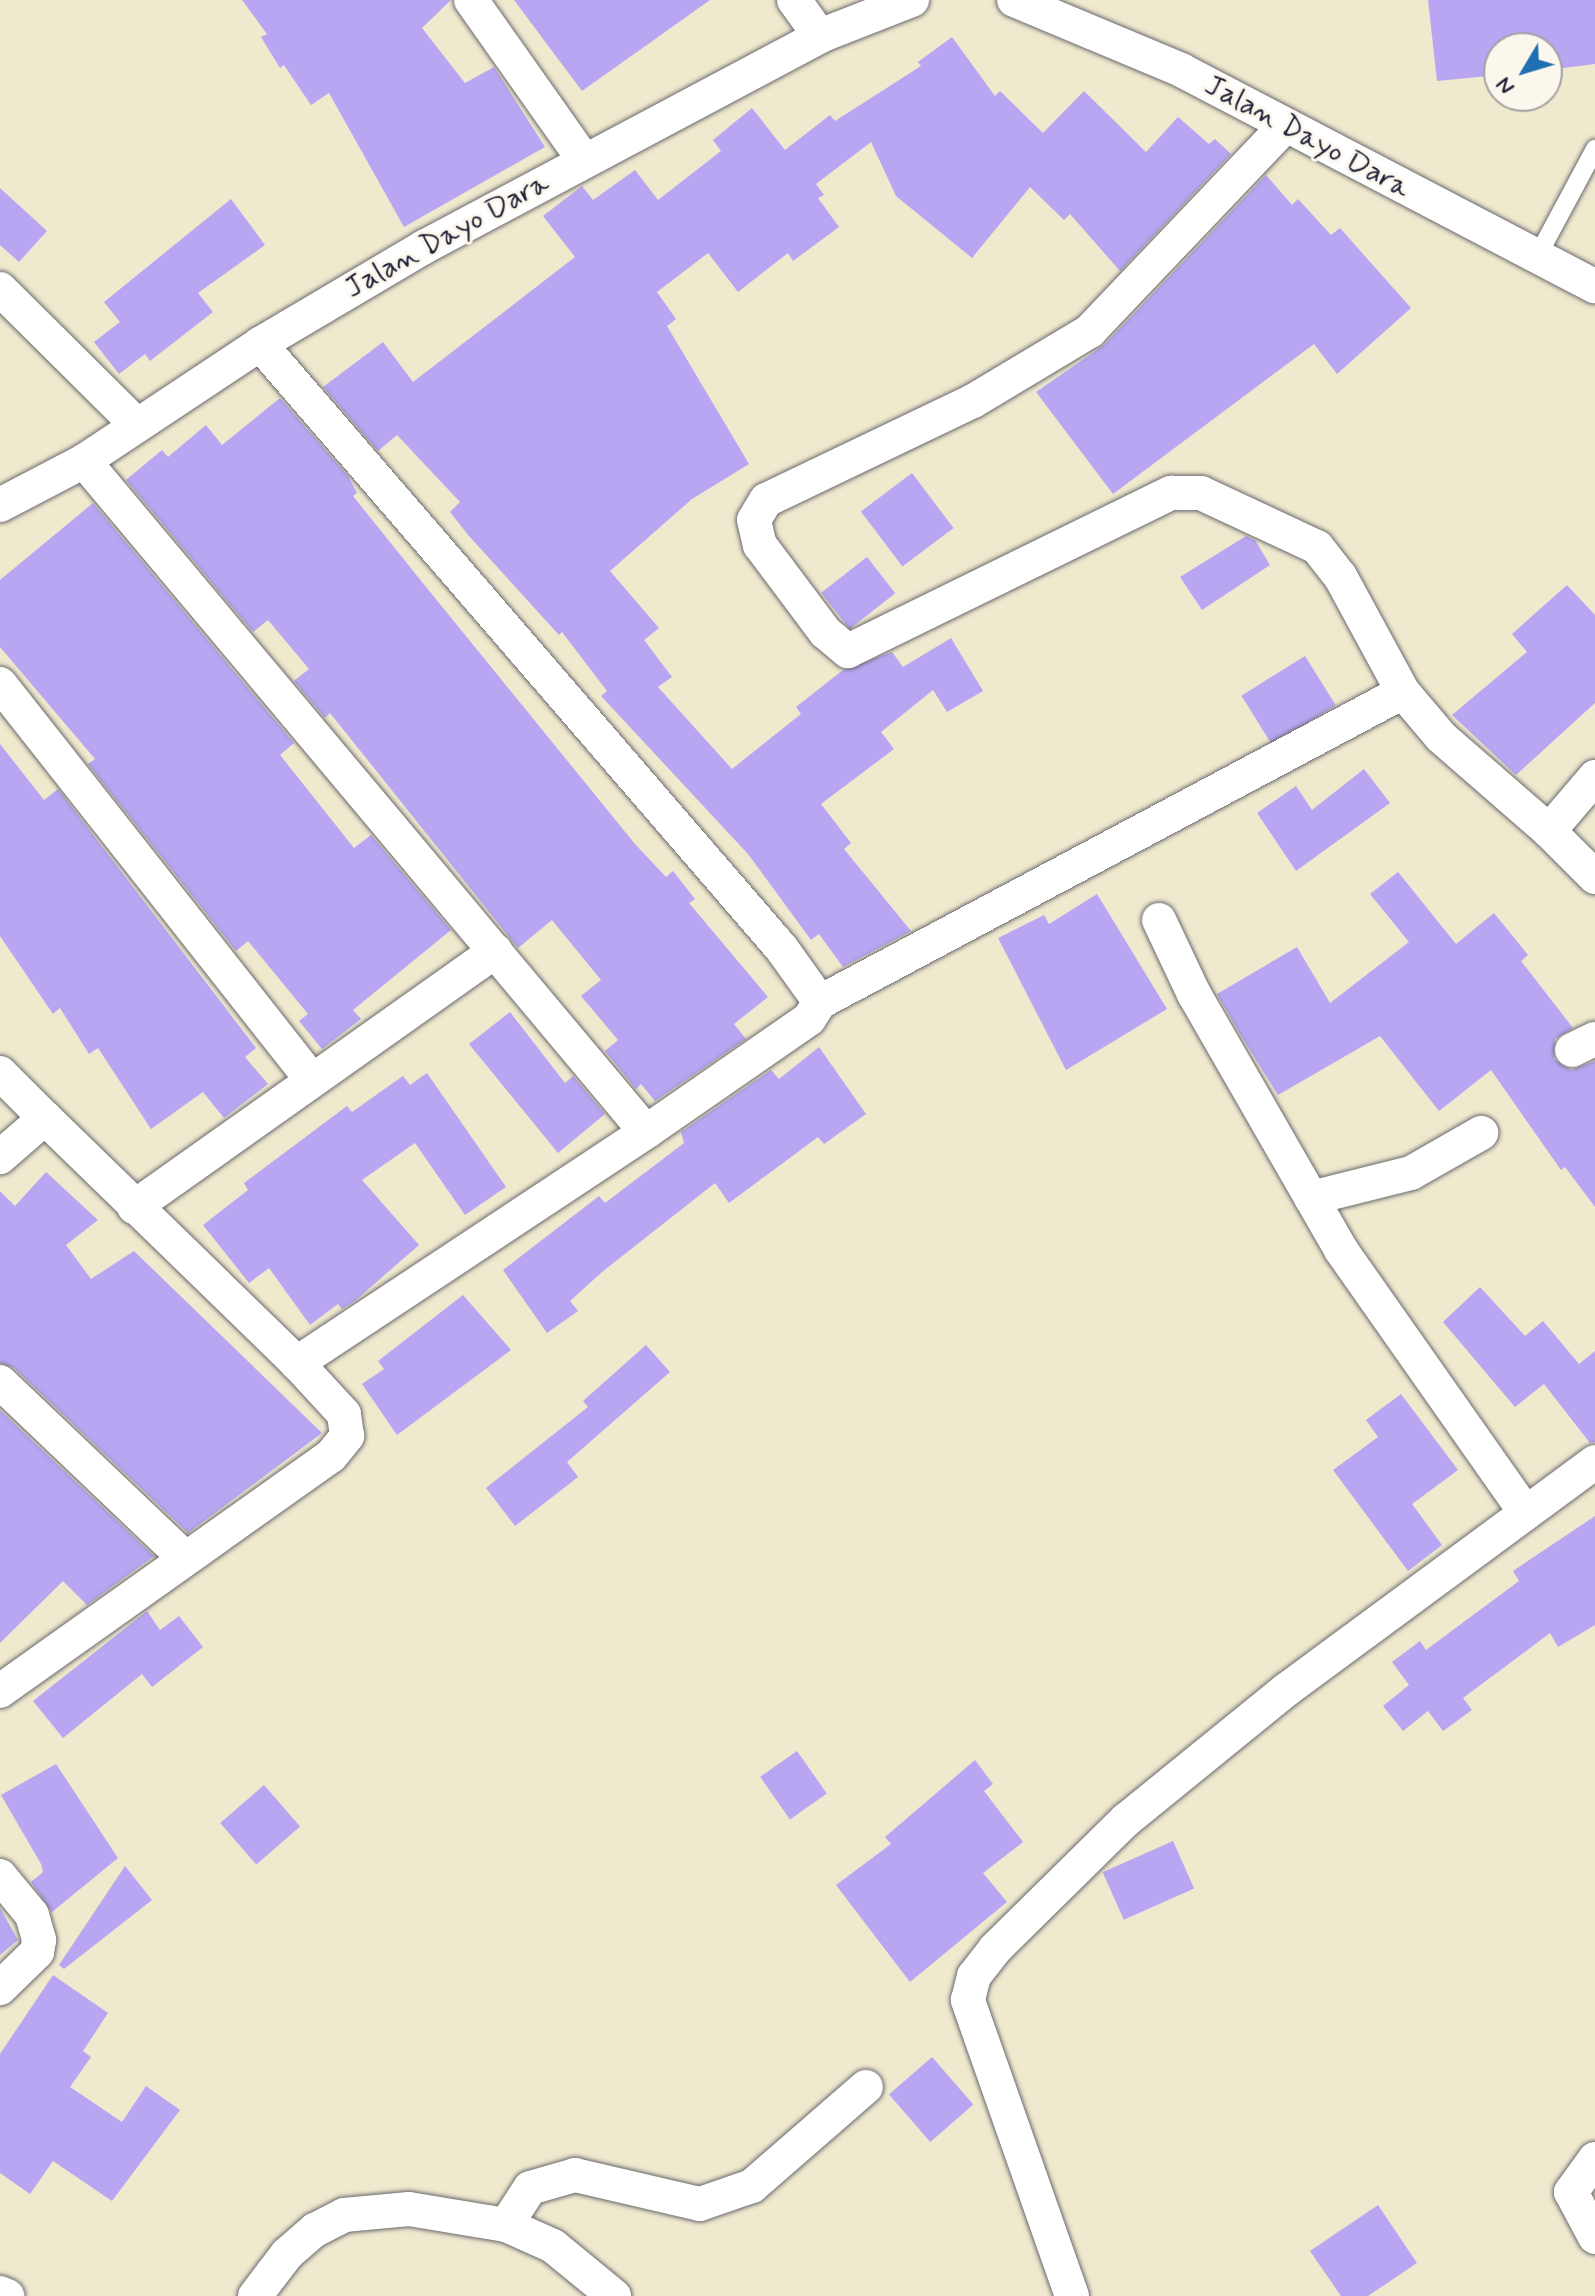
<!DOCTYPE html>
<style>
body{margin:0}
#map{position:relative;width:1595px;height:2296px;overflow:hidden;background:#efe9ce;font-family:Mynerve,sans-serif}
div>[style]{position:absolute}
.building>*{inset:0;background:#b8a6f3;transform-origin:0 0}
.roads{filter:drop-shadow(0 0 2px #6a686e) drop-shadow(0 0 2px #6a686e)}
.lane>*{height:18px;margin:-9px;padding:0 9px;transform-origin:9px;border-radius:9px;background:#fff}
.street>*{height:34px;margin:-17px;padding:0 17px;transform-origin:17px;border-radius:17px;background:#fff}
span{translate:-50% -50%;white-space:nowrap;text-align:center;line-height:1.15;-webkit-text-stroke:6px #fbf7ec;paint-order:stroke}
.street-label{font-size:30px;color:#22223b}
.north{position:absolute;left:1483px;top:32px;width:80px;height:80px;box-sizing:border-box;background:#fbf7ec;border:2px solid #a4a2a5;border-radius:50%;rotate:232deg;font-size:22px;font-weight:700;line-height:32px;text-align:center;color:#22223b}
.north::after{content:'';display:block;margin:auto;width:28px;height:36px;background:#1f6fb2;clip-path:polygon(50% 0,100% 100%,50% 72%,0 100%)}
</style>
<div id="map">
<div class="building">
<div style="clip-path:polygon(242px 0,451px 0,422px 28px,465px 83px,494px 67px,545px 147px,404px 227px,329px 93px,311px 105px,284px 65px,280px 68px,261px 37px,267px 34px)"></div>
<div style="clip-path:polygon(514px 0,710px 0,582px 91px)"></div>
<div style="clip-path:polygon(1428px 0,1595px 0,1595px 64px,1547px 70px,1547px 48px,1499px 48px,1499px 75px,1437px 81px)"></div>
<div style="clip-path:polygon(952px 37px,995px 96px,1000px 91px,1043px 133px,1084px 91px,1146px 152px,1178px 117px,1209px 144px,1215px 139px,1231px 154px,1120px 271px,1070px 214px,1064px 220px,1030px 187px,972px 258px,896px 196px,871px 142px,816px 184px,824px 195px,818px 198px,839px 227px,793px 261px,788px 253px,738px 292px,708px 253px,657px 292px,676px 319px,667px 326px,749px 464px,692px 499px,610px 571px,659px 628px,644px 640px,672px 677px,658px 687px,732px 769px,801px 714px,796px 707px,843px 670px,892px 652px,903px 667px,951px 638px,983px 691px,947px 712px,933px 690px,881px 732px,894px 749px,821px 804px,851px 843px,844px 849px,911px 931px,843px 967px,819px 934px,811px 940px,748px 854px,601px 696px,607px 691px,562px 632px,559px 635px,469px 536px,450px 512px,460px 502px,397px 435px,378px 451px,323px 387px,383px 342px,413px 382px,575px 257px,543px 216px,582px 186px,593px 200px,635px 170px,658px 200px,721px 151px,713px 140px,752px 108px,785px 150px,830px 115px,835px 121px,921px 66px,918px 62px)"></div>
<div style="clip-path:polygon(1266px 175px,1292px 205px,1298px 199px,1331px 235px,1340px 228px,1411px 308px,1337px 374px,1314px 344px,1113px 494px,1036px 392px,1104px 345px)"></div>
<div style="clip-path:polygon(0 188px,47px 231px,19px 262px,0 245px)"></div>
<div style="clip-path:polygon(231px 199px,265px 245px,198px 293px,213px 312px,150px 361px,145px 354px,119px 374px,94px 342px,120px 322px,104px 302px)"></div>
<div style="clip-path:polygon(280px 398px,348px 476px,357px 493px,353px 496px,422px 582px,635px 844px,666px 877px,673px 871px,695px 899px,689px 903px,768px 997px,734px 1024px,746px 1039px,655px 1101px,641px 1084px,636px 1089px,605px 1051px,618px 1040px,581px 996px,601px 980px,552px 920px,518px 948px,330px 713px,325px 718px,294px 681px,309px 669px,268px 620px,253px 632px,126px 480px,162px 450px,168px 457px,206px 425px,222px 445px)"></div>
<div style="left:912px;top:473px;width:69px;height:64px;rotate:53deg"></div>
<div style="clip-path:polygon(93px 503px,294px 743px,280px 755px,354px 848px,371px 835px,451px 930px,353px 1010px,361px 1019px,322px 1049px,299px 1021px,308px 1014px,248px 941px,236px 951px,88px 764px,95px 759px,0 647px,0 580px)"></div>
<div style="clip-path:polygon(1246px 536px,1255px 540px,1270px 565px,1202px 610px,1180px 577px)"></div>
<div style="left:867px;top:557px;width:46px;height:58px;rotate:52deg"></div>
<div style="clip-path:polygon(1567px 585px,1595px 615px,1595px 703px,1516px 775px,1452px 715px,1527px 652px,1512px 634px)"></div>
<div style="left:1305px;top:656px;width:58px;height:75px;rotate:58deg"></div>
<div style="clip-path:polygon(0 744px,44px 800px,58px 789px,256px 1048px,245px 1057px,268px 1084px,224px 1118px,203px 1092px,151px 1129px,98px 1048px,89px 1054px,60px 1008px,53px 1014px,0 936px)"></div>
<div style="clip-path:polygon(1364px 769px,1390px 803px,1296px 871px,1257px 813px,1296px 786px,1312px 810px)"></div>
<div style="clip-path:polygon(1398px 872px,1456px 944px,1494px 913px,1528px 955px,1521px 961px,1573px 1028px,1555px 1039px,1554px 1059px,1571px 1070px,1595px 1061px,1595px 1207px,1565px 1167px,1561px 1170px,1491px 1070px,1439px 1111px,1380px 1036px,1278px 1095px,1240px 1034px,1217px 994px,1297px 947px,1330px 1003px,1409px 942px,1370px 894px)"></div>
<div style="clip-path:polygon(1097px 894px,1167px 1009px,1066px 1070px,998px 938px,1044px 915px,1049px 924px)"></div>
<div style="clip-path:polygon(510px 1012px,565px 1083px,573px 1076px,605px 1114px,558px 1153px,469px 1044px)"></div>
<div style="clip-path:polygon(819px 1047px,866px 1114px,824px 1144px,818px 1137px,729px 1203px,715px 1183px,602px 1272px,570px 1301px,578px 1311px,547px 1333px,503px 1270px,599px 1196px,605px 1203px,684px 1143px,681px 1132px,771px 1070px,779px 1079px)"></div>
<div style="clip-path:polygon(427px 1073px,506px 1187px,465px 1215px,415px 1143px,362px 1180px,419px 1245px,356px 1300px,342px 1309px,338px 1304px,310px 1325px,269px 1268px,249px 1283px,203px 1225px,248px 1190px,244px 1183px,347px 1106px,352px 1112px,403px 1076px,410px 1085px)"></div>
<div style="clip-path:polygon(46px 1172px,98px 1220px,66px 1245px,91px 1279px,134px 1251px,322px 1433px,188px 1533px,14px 1368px,0 1363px,0 1191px,15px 1206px)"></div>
<div style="clip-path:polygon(1480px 1287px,1525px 1336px,1543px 1321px,1579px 1364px,1595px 1351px,1595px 1442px,1590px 1443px,1544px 1384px,1515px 1407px,1443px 1322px)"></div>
<div style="clip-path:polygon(463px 1295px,511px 1350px,397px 1435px,362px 1384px,384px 1369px,378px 1361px)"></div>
<div style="clip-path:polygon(646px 1345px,670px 1372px,567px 1462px,578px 1477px,515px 1526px,486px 1488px,588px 1407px,583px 1401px)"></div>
<div style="clip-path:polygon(1401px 1394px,1458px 1470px,1412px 1504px,1442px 1545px,1408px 1571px,1333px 1470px,1378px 1437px,1366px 1420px)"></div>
<div style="clip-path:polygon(0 1410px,154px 1556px,87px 1605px,63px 1581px,0 1643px)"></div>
<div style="clip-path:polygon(1595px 1516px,1595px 1625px,1558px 1647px,1550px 1633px,1463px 1698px,1472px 1710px,1443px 1731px,1428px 1711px,1403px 1731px,1383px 1706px,1409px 1685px,1392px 1662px,1420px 1641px,1426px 1650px,1519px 1581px,1513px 1571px)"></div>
<div style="clip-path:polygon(147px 1611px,160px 1630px,179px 1616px,203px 1647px,152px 1687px,142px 1674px,63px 1738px,33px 1701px)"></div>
<div style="left:797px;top:1751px;width:52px;height:45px;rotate:55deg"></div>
<div style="clip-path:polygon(975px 1760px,993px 1784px,984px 1791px,1023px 1842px,983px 1873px,1007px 1902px,910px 1982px,836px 1885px,891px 1844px,885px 1837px)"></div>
<div style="clip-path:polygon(56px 1764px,118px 1858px,52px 1912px,31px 1882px,43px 1872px,41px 1864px,1px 1795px)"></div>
<div style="left:264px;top:1785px;width:55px;height:58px;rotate:49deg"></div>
<div style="left:1173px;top:1841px;width:52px;height:77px;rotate:66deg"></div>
<div style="clip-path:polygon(125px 1866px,152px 1900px,64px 1969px,59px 1965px)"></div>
<div style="clip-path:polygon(0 1908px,18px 1940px,0 1955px)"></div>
<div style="clip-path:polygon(53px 1975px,108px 2013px,83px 2051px,91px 2057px,70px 2087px,122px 2122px,146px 2086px,180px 2110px,112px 2201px,53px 2161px,30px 2194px,0 2173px,0 2054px)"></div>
<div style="left:932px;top:2057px;width:63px;height:57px;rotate:49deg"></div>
<div style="clip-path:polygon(1378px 2205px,1417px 2263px,1368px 2296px,1341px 2296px,1310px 2251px)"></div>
</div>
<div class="roads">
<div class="lane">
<div style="left:1537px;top:257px;width:123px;rotate:-61.8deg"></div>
</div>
<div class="street">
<div style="left:471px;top:0;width:196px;rotate:54.8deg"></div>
<div style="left:794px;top:0;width:44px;rotate:54.2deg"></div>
<div style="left:1014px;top:0;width:181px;rotate:22.7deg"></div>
<div style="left:1181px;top:70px;width:467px;rotate:27.6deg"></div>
<div style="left:1284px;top:127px;width:282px;rotate:133.6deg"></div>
<div style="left:1090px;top:331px;width:136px;rotate:149.1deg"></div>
<div style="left:973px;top:401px;width:229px;rotate:154.4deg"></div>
<div style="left:766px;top:500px;width:23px;rotate:121deg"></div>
<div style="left:754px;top:520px;width:26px;rotate:77deg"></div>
<div style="left:760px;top:545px;width:109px;rotate:53.2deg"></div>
<div style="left:825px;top:632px;width:30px;rotate:40deg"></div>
<div style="left:848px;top:651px;width:360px;rotate:-26.1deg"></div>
<div style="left:1171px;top:493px;width:30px"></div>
<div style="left:1201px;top:493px;width:128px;rotate:25deg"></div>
<div style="left:1317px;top:547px;width:37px;rotate:52deg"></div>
<div style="left:1340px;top:576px;width:132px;rotate:61.5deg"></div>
<div style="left:1403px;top:692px;width:59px;rotate:49.8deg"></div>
<div style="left:1441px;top:737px;width:143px;rotate:41deg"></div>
<div style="left:1549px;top:831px;width:71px;rotate:-49.6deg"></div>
<div style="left:0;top:289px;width:192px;rotate:44.8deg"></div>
<div style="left:260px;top:344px;width:799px;rotate:49.21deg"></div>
<div style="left:782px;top:949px;width:65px;rotate:54.4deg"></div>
<div style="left:820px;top:1002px;width:20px;rotate:123deg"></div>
<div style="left:809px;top:1019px;width:198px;rotate:145.3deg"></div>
<div style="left:646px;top:1132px;width:419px;rotate:146.5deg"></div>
<div style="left:84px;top:461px;width:875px;rotate:50.05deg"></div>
<div style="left:0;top:505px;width:95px;rotate:-27.6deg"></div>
<div style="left:84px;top:461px;width:211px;rotate:-33.6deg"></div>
<div style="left:260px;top:344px;width:191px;rotate:-30.6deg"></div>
<div style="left:424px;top:247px;width:449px;rotate:-28deg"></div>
<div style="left:820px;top:36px;width:99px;rotate:-21.4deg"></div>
<div style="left:0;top:684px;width:504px;rotate:51.77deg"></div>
<div style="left:1549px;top:831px;width:65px;rotate:45deg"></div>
<div style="left:1159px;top:920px;width:82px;rotate:64.7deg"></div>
<div style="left:1194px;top:994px;width:295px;rotate:60.1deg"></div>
<div style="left:1341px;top:1250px;width:320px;rotate:54.9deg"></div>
<div style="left:820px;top:1002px;width:660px;rotate:-28deg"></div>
<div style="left:1572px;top:1050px;width:25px;rotate:-26deg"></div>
<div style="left:0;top:1073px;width:64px;rotate:45deg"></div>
<div style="left:45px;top:1118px;width:60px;rotate:139.1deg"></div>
<div style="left:1311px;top:1198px;width:103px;rotate:-14deg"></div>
<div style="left:1411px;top:1173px;width:81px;rotate:-29.7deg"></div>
<div style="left:134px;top:1207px;width:443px;rotate:-35.3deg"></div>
<div style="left:0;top:1382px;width:254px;rotate:43.6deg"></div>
<div style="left:0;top:1691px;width:406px;rotate:-35.4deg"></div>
<div style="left:331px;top:1456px;width:26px;rotate:-51deg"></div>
<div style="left:347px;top:1436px;width:22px;rotate:-98deg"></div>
<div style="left:344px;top:1414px;width:69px;rotate:-132.7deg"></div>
<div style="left:297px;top:1363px;width:351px;rotate:-135.8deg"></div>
<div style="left:0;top:1876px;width:50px;rotate:50.6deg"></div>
<div style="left:32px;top:1915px;width:26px;rotate:74deg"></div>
<div style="left:39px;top:1940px;width:12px;rotate:99deg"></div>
<div style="left:37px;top:1952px;width:52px;rotate:135.8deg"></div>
<div style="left:1595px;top:2159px;width:41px;rotate:126deg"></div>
<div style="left:1571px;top:2192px;width:51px;rotate:61.9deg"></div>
<div style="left:506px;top:2225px;width:44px;rotate:-57deg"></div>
<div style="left:530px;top:2188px;width:47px;rotate:-16.1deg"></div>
<div style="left:575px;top:2175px;width:128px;rotate:13.1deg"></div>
<div style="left:700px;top:2204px;width:55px;rotate:-19.1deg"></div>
<div style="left:752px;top:2186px;width:151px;rotate:-41deg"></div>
<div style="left:0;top:2293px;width:8px;rotate:23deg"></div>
<div style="left:255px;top:2296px;width:53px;rotate:-52.7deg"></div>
<div style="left:287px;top:2254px;width:37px;rotate:-41deg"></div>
<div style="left:315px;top:2230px;width:33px;rotate:-27deg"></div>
<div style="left:344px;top:2215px;width:65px;rotate:-5.3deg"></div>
<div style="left:409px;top:2209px;width:98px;rotate:9.4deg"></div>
<div style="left:506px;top:2225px;width:51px;rotate:24.1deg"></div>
<div style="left:553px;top:2246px;width:79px;rotate:39.3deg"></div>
<div style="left:1072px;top:2296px;width:314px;rotate:-109.4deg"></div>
<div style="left:968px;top:2000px;width:25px;rotate:-76deg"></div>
<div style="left:974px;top:1976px;width:34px;rotate:-52deg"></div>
<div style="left:995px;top:1949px;width:184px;rotate:-44.6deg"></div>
<div style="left:1126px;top:1820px;width:206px;rotate:-39.1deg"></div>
<div style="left:1286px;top:1690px;width:384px;rotate:-36.4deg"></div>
</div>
</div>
<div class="street-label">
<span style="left:1307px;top:137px;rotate:28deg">Jalan Dayo Dara</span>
<span style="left:447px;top:236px;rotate:-29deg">Jalan Dayo Dara</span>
</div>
<div class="north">N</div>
</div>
